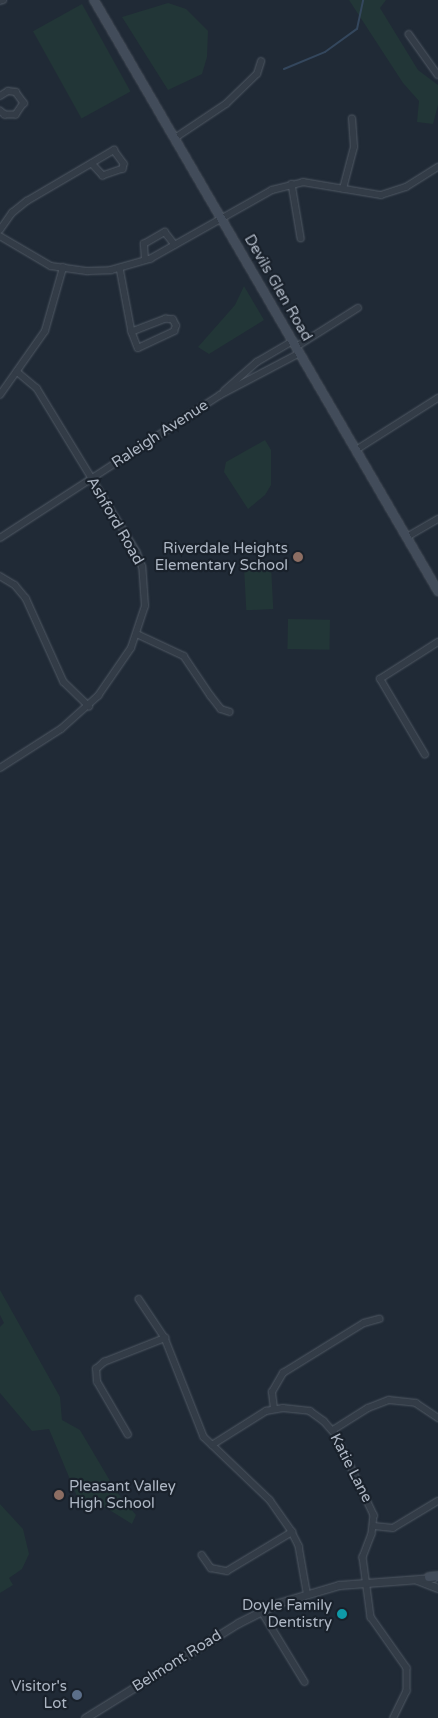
<!DOCTYPE html>
<style>
body{margin:0}
#map{position:relative;width:438px;height:1718px;overflow:hidden;background:#202a36;font-family:"Varela Round",sans-serif}
div>[style]{position:absolute}
.green>*{inset:0;background:#223637;transform-origin:0 0}
.stream>*{height:2px;margin:-1px;padding:0 1px;transform-origin:1px;border-radius:1px;background:#34475d}
.roads{filter:drop-shadow(0 0 1px #515a65) drop-shadow(0 0 1px #515a65)}
.minor>*{height:5.5px;margin:-2.75px;padding:0 2.75px;transform-origin:2.75px;border-radius:2.75px;background:#333c47}
.tertiary>*{height:7px;margin:-3.5px;padding:0 3.5px;transform-origin:3.5px;border-radius:3.5px;background:#333c47}
.secondary>*{height:8px;margin:-4px;padding:0 4px;transform-origin:4px;border-radius:4px;background:#424c5a}
.dots>*{width:14px;height:14px;translate:-50% -50%;box-sizing:border-box;border:2px solid #19212b;border-radius:50%}
span{translate:-50% -50%;white-space:nowrap;text-align:center;line-height:1.15;-webkit-text-stroke:4.5px #19212b;paint-order:stroke}
.street-label{font-size:15px;color:#aeb7c4}
.poi-label{font-size:15px;color:#aeb7c4}
.right{translate:-100% -50%;text-align:right}
.left{translate:0 -50%;text-align:left}
</style>
<div id="map">
<div class="green">
<div style="clip-path:polygon(349px 0,386px 0,380px 8px,418px 70px,438px 85px,438px 105px,433px 124px,417px 122px,419px 101px,403px 83px)"></div>
<div style="clip-path:polygon(168px 3px,186px 9px,208px 31px,207px 57px,202px 74px,168px 90px,122px 17px)"></div>
<div style="left:82px;top:4px;width:100px;height:56px;rotate:61deg"></div>
<div style="clip-path:polygon(244px 286px,264px 320px,209px 354px,198px 347px,235px 305px)"></div>
<div style="clip-path:polygon(265px 440px,271px 450px,271px 485px,265px 495px,248px 509px,224px 472px,226px 462px)"></div>
<div style="left:271px;top:566px;width:43px;height:27px;rotate:87deg"></div>
<div style="left:288px;top:619px;width:42px;height:30px;rotate:1deg"></div>
<div style="clip-path:polygon(0 1290px,60px 1397px,62px 1420px,80px 1430px,116px 1491px,136px 1515px,132px 1524px,103px 1506px,79px 1501px,49px 1429px,32px 1431px,0 1393px,0 1327px,4px 1323px,0 1315px)"></div>
<div style="clip-path:polygon(0 1504px,23px 1529px,29px 1554px,22px 1569px,9px 1578px,13px 1585px,0 1593px)"></div>
</div>
<div class="stream">
<div style="left:284px;top:69px;width:44px;rotate:-22.5deg"></div>
<div style="left:325px;top:52px;width:39px;rotate:-36deg"></div>
<div style="left:357px;top:29px;width:30px;rotate:-78deg"></div>
</div>
<div class="roads">
<div class="minor">
<div style="left:0;top:1px;width:3px;rotate:-18deg"></div>
<div style="left:409px;top:34px;width:50px;rotate:54.7deg"></div>
<div style="left:0;top:96px;width:9px;rotate:-32deg"></div>
<div style="left:8px;top:91px;width:8px;rotate:7deg"></div>
<div style="left:16px;top:92px;width:14px;rotate:54deg"></div>
<div style="left:24px;top:103px;width:14px;rotate:124deg"></div>
<div style="left:16px;top:115px;width:11px;rotate:180deg"></div>
<div style="left:5px;top:115px;width:6px;rotate:-141deg"></div>
<div style="left:175px;top:138px;width:61px;rotate:-33.7deg"></div>
<div style="left:226px;top:104px;width:43px;rotate:-44.1deg"></div>
<div style="left:257px;top:74px;width:13px;rotate:-72deg"></div>
<div style="left:292px;top:184px;width:55px;rotate:80.5deg"></div>
<div style="left:343px;top:189px;width:43px;rotate:-75.3deg"></div>
<div style="left:354px;top:147px;width:28px;rotate:-94deg"></div>
<div style="left:0;top:230px;width:21px;rotate:-55deg"></div>
<div style="left:12px;top:213px;width:19px;rotate:-39deg"></div>
<div style="left:27px;top:201px;width:101px;rotate:-30.4deg"></div>
<div style="left:114px;top:150px;width:17px;rotate:54deg"></div>
<div style="left:124px;top:164px;width:5px;rotate:101deg"></div>
<div style="left:123px;top:169px;width:21px;rotate:161deg"></div>
<div style="left:103px;top:176px;width:16px;rotate:-133deg"></div>
<div style="left:0;top:236px;width:59px;rotate:30.5deg"></div>
<div style="left:51px;top:266px;width:37px;rotate:8deg"></div>
<div style="left:88px;top:271px;width:23px;rotate:-2deg"></div>
<div style="left:111px;top:270px;width:41px;rotate:-15.8deg"></div>
<div style="left:150px;top:259px;width:140px;rotate:-29.5deg"></div>
<div style="left:272px;top:190px;width:32px;rotate:-14deg"></div>
<div style="left:303px;top:182px;width:79px;rotate:9.5deg"></div>
<div style="left:381px;top:195px;width:26px;rotate:-18deg"></div>
<div style="left:406px;top:187px;width:38px;rotate:-32deg"></div>
<div style="left:145px;top:260px;width:16px;rotate:-94deg"></div>
<div style="left:144px;top:244px;width:24px;rotate:-30deg"></div>
<div style="left:165px;top:232px;width:16px;rotate:52deg"></div>
<div style="left:120px;top:268px;width:65px;rotate:79.4deg"></div>
<div style="left:132px;top:332px;width:17px;rotate:69deg"></div>
<div style="left:138px;top:348px;width:40px;rotate:-25deg"></div>
<div style="left:174px;top:331px;width:5px;rotate:-68deg"></div>
<div style="left:176px;top:326px;width:7px;rotate:-117deg"></div>
<div style="left:173px;top:320px;width:7px;rotate:-172deg"></div>
<div style="left:166px;top:319px;width:36px;rotate:159deg"></div>
<div style="left:296px;top:347px;width:73px;rotate:-32.2deg"></div>
<div style="left:224px;top:391px;width:44px;rotate:-41.3deg"></div>
<div style="left:257px;top:362px;width:42px;rotate:-30.3deg"></div>
<div style="left:0;top:395px;width:78px;rotate:-54.9deg"></div>
<div style="left:45px;top:331px;width:66px;rotate:-74.1deg"></div>
<div style="left:356px;top:450px;width:97px;rotate:-32.4deg"></div>
<div style="left:407px;top:537px;width:36px;rotate:-30deg"></div>
<div style="left:0;top:538px;width:262px;rotate:-33deg"></div>
<div style="left:220px;top:395px;width:90px;rotate:-27.7deg"></div>
<div style="left:0;top:576px;width:17px;rotate:31deg"></div>
<div style="left:15px;top:585px;width:17px;rotate:50deg"></div>
<div style="left:26px;top:598px;width:92px;rotate:65.7deg"></div>
<div style="left:64px;top:682px;width:35px;rotate:44deg"></div>
<div style="left:137px;top:634px;width:52px;rotate:25.1deg"></div>
<div style="left:184px;top:656px;width:48px;rotate:56deg"></div>
<div style="left:211px;top:696px;width:16px;rotate:52deg"></div>
<div style="left:221px;top:709px;width:9px;rotate:18deg"></div>
<div style="left:425px;top:755px;width:88px;rotate:-120.6deg"></div>
<div style="left:380px;top:679px;width:69px;rotate:-32.5deg"></div>
<div style="left:0;top:768px;width:72px;rotate:-32.6deg"></div>
<div style="left:61px;top:729px;width:50px;rotate:-41.7deg"></div>
<div style="left:98px;top:696px;width:58px;rotate:-55.5deg"></div>
<div style="left:131px;top:648px;width:44px;rotate:-71.6deg"></div>
<div style="left:145px;top:606px;width:39px;rotate:-94deg"></div>
<div style="left:142px;top:567px;width:15px;rotate:-110deg"></div>
<div style="left:137px;top:553px;width:192px;rotate:-121.4deg"></div>
<div style="left:37px;top:389px;width:26px;rotate:-140deg"></div>
<div style="left:139px;top:1299px;width:47px;rotate:56.3deg"></div>
<div style="left:165px;top:1338px;width:106px;rotate:68.5deg"></div>
<div style="left:204px;top:1437px;width:91px;rotate:43.7deg"></div>
<div style="left:270px;top:1500px;width:39px;rotate:55deg"></div>
<div style="left:292px;top:1532px;width:16px;rotate:63deg"></div>
<div style="left:299px;top:1546px;width:47px;rotate:80.1deg"></div>
<div style="left:274px;top:1409px;width:17px;rotate:-97deg"></div>
<div style="left:272px;top:1392px;width:22px;rotate:-60deg"></div>
<div style="left:283px;top:1373px;width:95px;rotate:-31.7deg"></div>
<div style="left:364px;top:1323px;width:16px;rotate:-15deg"></div>
<div style="left:333px;top:1430px;width:41px;rotate:-32.2deg"></div>
<div style="left:368px;top:1408px;width:22px;rotate:-21deg"></div>
<div style="left:389px;top:1400px;width:27px;rotate:6deg"></div>
<div style="left:416px;top:1403px;width:27px;rotate:34deg"></div>
<div style="left:128px;top:1435px;width:61px;rotate:-120.3deg"></div>
<div style="left:97px;top:1382px;width:13px;rotate:-94deg"></div>
<div style="left:96px;top:1369px;width:11px;rotate:-41deg"></div>
<div style="left:104px;top:1362px;width:66px;rotate:-21.5deg"></div>
<div style="left:212px;top:1445px;width:64px;rotate:-32.2deg"></div>
<div style="left:266px;top:1411px;width:17px;rotate:-10deg"></div>
<div style="left:283px;top:1408px;width:27px;rotate:6deg"></div>
<div style="left:310px;top:1411px;width:17px;rotate:36deg"></div>
<div style="left:324px;top:1421px;width:18px;rotate:49deg"></div>
<div style="left:336px;top:1435px;width:89px;rotate:64.6deg"></div>
<div style="left:374px;top:1515px;width:19px;rotate:96deg"></div>
<div style="left:372px;top:1534px;width:25px;rotate:111deg"></div>
<div style="left:363px;top:1557px;width:61px;rotate:82.4deg"></div>
<div style="left:371px;top:1617px;width:62px;rotate:54.8deg"></div>
<div style="left:407px;top:1668px;width:23px;rotate:90deg"></div>
<div style="left:407px;top:1691px;width:30px;rotate:116deg"></div>
<div style="left:374px;top:1526px;width:19px;rotate:6deg"></div>
<div style="left:393px;top:1528px;width:52px;rotate:-31deg"></div>
<div style="left:202px;top:1555px;width:16px;rotate:55deg"></div>
<div style="left:211px;top:1568px;width:16px;rotate:11deg"></div>
<div style="left:227px;top:1571px;width:76px;rotate:-31deg"></div>
<div style="left:261px;top:1610px;width:84px;rotate:58.6deg"></div>
</div>
<div class="tertiary">
<div style="left:417px;top:1580px;width:22px;rotate:21deg"></div>
<div style="left:85px;top:1718px;width:180px;rotate:-31.8deg"></div>
<div style="left:238px;top:1623px;width:45px;rotate:-26.6deg"></div>
<div style="left:278px;top:1603px;width:64px;rotate:-16.4deg"></div>
<div style="left:339px;top:1585px;width:94px;rotate:-4.3deg"></div>
</div>
<div class="secondary">
<div style="left:94px;top:0;width:684px;rotate:59.8deg"></div>
<div style="left:429px;top:1577px;width:9px;rotate:-6deg"></div>
</div>
</div>
<div class="dots">
<div style="left:298px;top:557px;background:#8d6e63"></div>
<div style="left:59px;top:1495px;background:#8d6e63"></div>
<div style="left:342px;top:1614px;background:#0f9aa8"></div>
<div style="left:77px;top:1695px;background:#5c6f8a"></div>
</div>
<div class="street-label">
<span style="left:278px;top:288px;rotate:60deg">Devils Glen Road</span>
<span style="left:160px;top:434px;rotate:-33deg">Raleigh Avenue</span>
<span style="left:115px;top:521px;rotate:60deg">Ashford Road</span>
<span style="left:351px;top:1468px;rotate:63deg">Katie Lane</span>
<span style="left:177px;top:1661px;rotate:-32deg">Belmont Road</span>
</div>
<div class="poi-label">
<span class="right" style="left:288px;top:557px">Riverdale Heights<br>Elementary School</span>
<span class="left" style="left:69px;top:1495px">Pleasant Valley<br>High School</span>
<span class="right" style="left:332px;top:1614px">Doyle Family<br>Dentistry</span>
<span class="right" style="left:67px;top:1695px">Visitor's<br>Lot</span>
</div>
</div>
